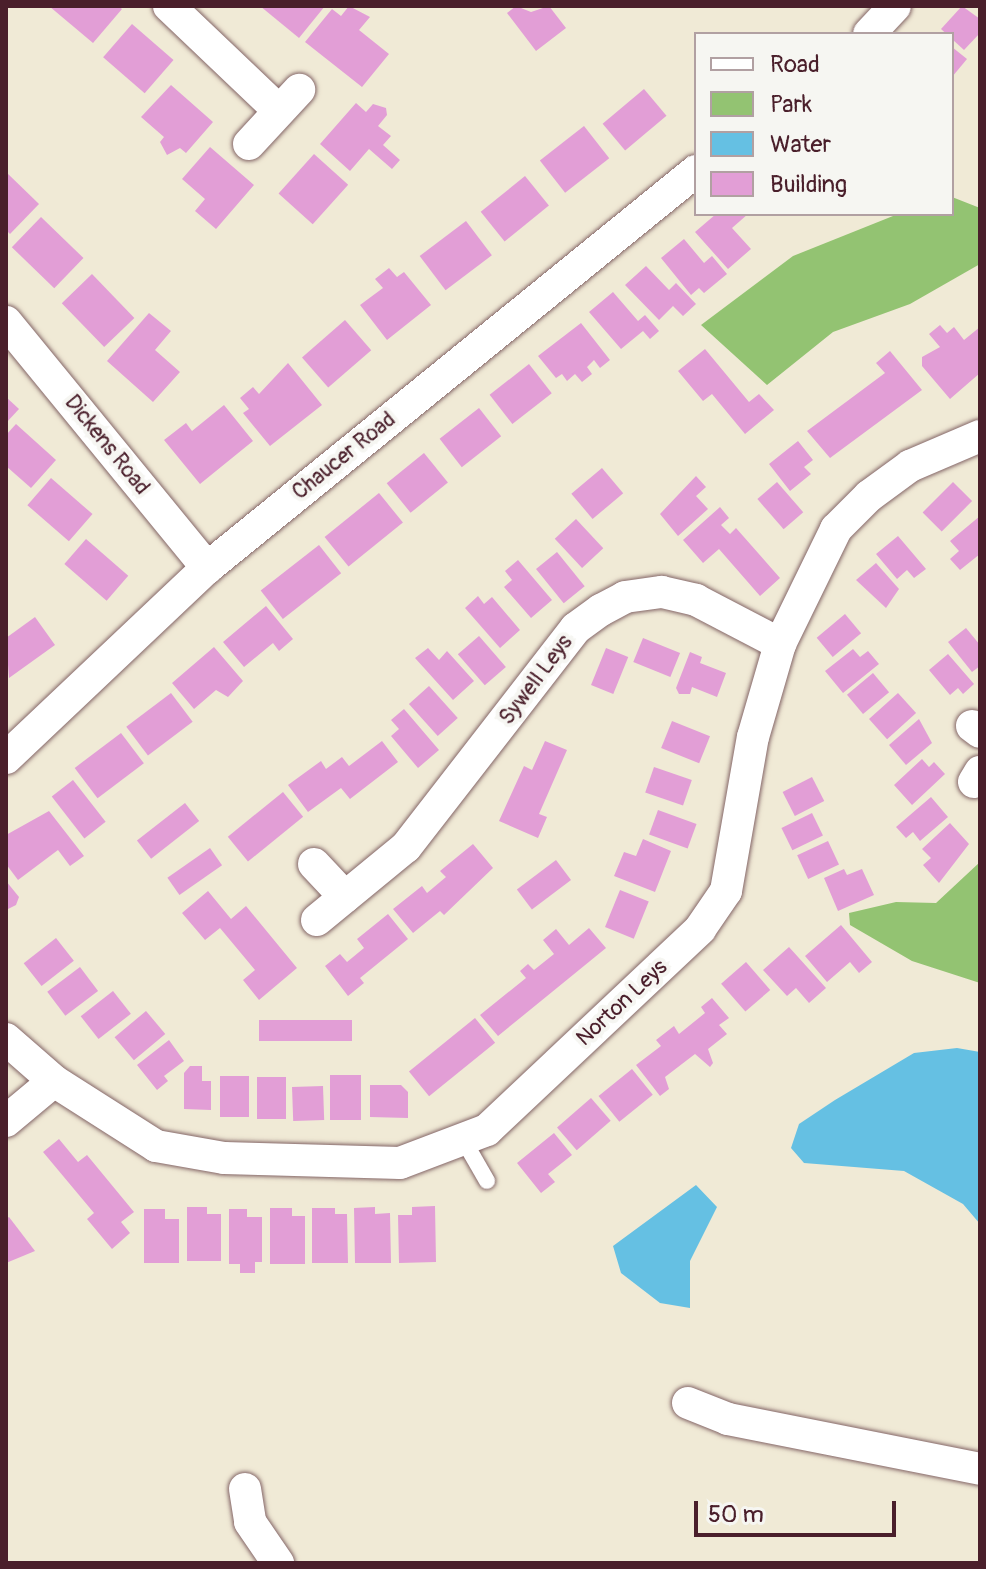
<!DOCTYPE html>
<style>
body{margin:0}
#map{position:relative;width:986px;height:1569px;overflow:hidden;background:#f0ead6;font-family:Pangolin,sans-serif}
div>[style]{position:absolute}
.green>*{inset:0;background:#93c372}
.water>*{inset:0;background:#65c0e3}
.building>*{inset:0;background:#e29ed6;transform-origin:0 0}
.roads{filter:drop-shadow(0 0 2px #846667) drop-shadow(0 0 2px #846667)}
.service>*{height:16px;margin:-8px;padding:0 8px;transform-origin:8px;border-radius:8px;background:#fff}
.minor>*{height:32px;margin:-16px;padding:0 16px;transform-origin:16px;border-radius:16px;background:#fff}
span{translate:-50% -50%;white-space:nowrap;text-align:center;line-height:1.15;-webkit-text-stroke:8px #f6f6f2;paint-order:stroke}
.street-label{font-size:22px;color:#4a1f2b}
.frame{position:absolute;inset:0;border:8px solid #4a1f2b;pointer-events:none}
.legend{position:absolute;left:694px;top:32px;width:260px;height:184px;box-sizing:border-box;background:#f6f6f2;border:2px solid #b1a0a2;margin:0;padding:10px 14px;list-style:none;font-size:24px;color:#4a1f2b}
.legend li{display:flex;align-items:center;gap:16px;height:40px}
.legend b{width:40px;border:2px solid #b1a0a2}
.scale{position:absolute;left:694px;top:1501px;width:202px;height:36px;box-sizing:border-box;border:4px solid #4a1f2b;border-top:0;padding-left:10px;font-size:24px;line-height:28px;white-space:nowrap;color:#4a1f2b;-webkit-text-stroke:6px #f6f6f2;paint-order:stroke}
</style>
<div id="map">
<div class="green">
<div style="clip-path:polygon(952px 197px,980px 208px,980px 264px,910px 304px,833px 332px,767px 385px,701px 325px,793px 256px,898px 214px,952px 214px)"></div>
<div style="clip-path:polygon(980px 862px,980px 983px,912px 961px,850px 925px,849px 913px,896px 902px,936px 903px)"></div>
</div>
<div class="water">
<div style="clip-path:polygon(957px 1048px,980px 1052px,980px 1224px,963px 1204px,904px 1171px,804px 1163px,791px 1148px,799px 1124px,835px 1100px,914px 1053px)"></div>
<div style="clip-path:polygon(696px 1185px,717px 1207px,690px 1261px,690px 1308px,660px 1303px,621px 1273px,613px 1246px)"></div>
</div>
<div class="building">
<div style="clip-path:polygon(49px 6px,118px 6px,122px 9px,93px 43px)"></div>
<div style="clip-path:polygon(260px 6px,325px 6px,299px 38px)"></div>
<div style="clip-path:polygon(349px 6px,370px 17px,359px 30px,389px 54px,362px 87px,305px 42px,332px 9px,341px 16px)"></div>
<div style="clip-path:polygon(516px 6px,531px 12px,549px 6px,566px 28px,536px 51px,507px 13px)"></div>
<div style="clip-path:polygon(962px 6px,980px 19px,980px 33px,964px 50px,941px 29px)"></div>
<div style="left:132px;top:24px;width:55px;height:44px;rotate:41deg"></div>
<div style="clip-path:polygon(952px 47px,967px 59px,952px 77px)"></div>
<div style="clip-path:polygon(171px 85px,213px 122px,186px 153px,180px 148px,167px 155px,160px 142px,164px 137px,141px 117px)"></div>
<div style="left:644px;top:89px;width:35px;height:54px;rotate:50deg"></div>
<div style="clip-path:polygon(356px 103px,366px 112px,373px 104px,386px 108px,387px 115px,378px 126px,391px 136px,383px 145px,400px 160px,392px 169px,369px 149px,350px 171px,320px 144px)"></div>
<div style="left:584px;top:126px;width:41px;height:56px;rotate:52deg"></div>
<div style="clip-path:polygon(210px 147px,254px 185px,216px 229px,195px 211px,205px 199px,182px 179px)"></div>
<div style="left:314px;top:154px;width:46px;height:53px;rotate:42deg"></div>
<div style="clip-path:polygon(6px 172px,39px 204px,10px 234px,6px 230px)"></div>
<div style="left:525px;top:176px;width:38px;height:57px;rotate:51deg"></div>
<div style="clip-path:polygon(716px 214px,748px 214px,732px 228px,751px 249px,728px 269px,695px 232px)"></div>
<div style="left:41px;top:217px;width:59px;height:42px;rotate:44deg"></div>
<div style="left:466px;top:221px;width:43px;height:58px;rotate:53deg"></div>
<div style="clip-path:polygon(684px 239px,704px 263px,712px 256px,727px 274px,704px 293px,699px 288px,691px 295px,661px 258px)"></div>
<div style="clip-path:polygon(646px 266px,669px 290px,676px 283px,696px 304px,683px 316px,673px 306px,659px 320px,625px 285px)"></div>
<div style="clip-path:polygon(389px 268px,397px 277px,404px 272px,431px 305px,387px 340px,360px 305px,383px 288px,375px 279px)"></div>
<div style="left:92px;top:274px;width:61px;height:42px;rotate:46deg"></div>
<div style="clip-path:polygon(613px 292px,638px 321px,645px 315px,659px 331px,650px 339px,643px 331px,621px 349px,589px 312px)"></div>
<div style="clip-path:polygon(149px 313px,171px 331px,155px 350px,180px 372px,153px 402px,107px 361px)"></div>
<div style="left:345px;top:320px;width:40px;height:57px;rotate:49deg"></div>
<div style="clip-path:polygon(581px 323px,610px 360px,600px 368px,594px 360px,587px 367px,592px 374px,582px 382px,575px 374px,567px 381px,562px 374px,556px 378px,538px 356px)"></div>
<div style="clip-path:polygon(940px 325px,947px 333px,954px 327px,964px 340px,980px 327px,980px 373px,950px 399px,922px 366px,922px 357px,940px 347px,929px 334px)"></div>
<div style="clip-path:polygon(705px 349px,749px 402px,759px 394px,774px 410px,745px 434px,712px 394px,703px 401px,678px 371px)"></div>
<div style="clip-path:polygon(890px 351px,922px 390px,830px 458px,807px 431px,885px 373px,876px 363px)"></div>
<div style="clip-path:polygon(288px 363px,322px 405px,270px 446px,243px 413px,249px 409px,240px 398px,253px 387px,259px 394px)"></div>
<div style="left:529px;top:364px;width:37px;height:50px;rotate:52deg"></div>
<div style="clip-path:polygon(6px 397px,19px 409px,6px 423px)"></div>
<div style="clip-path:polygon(224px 405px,253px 441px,200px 484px,164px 440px,186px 423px,192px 431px)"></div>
<div style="left:479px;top:408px;width:36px;height:50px;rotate:52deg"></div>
<div style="clip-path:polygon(16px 424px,56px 460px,31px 488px,6px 466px,6px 435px)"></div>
<div style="clip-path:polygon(798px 441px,813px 460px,804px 467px,811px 474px,790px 491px,769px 464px)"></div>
<div style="left:424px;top:453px;width:38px;height:48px;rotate:51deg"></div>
<div style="left:602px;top:468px;width:33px;height:40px;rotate:50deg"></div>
<div style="clip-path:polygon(696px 476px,706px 487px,696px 496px,708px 509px,678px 536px,660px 514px)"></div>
<div style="left:51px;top:478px;width:55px;height:36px;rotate:41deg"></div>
<div style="left:777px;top:482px;width:40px;height:26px;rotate:49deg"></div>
<div style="left:953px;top:482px;width:27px;height:43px;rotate:45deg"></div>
<div style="left:379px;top:493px;width:38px;height:70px;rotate:51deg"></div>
<div style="clip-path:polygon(720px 507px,729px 518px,721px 525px,730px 534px,736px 528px,780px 578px,760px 596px,719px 549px,703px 563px,683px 540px)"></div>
<div style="clip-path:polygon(980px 516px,980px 554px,960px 570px,950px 559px,959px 551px,950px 541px)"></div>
<div style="left:576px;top:519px;width:40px;height:29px;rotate:47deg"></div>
<div style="clip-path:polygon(898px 536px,926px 569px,914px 578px,907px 570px,897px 579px,876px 554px)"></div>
<div style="left:86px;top:539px;width:56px;height:33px;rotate:41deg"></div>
<div style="left:319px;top:545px;width:36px;height:74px;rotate:52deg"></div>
<div style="left:557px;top:552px;width:44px;height:27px;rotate:51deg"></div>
<div style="clip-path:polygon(518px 560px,552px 600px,531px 618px,504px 587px,512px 580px,505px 571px)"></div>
<div style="clip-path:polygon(876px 563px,899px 589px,886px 608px,856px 580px)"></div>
<div style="clip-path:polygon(478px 596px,484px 604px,492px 597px,520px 630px,500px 648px,465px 608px)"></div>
<div style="clip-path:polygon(266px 606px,293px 639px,279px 651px,273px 643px,244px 667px,223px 642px)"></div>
<div style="left:845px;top:614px;width:25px;height:37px;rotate:50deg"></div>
<div style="clip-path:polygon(35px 617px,55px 645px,9px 678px,6px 638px)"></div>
<div style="clip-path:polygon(966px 628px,980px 645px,980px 666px,972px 672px,948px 642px)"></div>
<div style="left:479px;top:636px;width:41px;height:28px;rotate:49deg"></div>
<div style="left:643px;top:638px;width:40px;height:26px;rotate:22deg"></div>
<div style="clip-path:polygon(214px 647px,243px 681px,228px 697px,216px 690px,194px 709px,172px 683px)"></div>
<div style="clip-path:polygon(428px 648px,439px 660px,447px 651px,474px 681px,453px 700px,415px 658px)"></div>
<div style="left:606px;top:648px;width:24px;height:40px;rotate:22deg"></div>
<div style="clip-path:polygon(853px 649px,860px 657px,868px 651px,879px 664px,843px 693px,825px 671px)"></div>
<div style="clip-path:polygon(690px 652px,702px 657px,700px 663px,726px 673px,717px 697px,692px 687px,690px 694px,679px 694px,676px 688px)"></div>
<div style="clip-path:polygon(948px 654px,974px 684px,963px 694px,958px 688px,950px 695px,929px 670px)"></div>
<div style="left:873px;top:673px;width:25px;height:34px;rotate:50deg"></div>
<div style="left:429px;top:686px;width:43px;height:27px;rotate:48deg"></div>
<div style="left:171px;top:693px;width:36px;height:56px;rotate:53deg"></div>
<div style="left:898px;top:693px;width:27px;height:39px;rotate:48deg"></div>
<div style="clip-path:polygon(404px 709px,439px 750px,418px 768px,391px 736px,399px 729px,391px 720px)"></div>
<div style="clip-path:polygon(919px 719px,932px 743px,906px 765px,889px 745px)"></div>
<div style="left:672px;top:721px;width:41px;height:29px;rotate:22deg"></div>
<div style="left:121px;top:733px;width:38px;height:58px;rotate:53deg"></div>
<div style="clip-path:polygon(382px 741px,398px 762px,350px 799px,341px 788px,308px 812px,288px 785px,321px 761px,326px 769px,342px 757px,349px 766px)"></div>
<div style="clip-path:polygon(545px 741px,567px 750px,539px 814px,547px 817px,538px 838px,499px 821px,524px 766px,532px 770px)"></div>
<div style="clip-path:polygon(922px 759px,929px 767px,934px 762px,945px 774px,912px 805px,894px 785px)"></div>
<div style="left:654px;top:767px;width:40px;height:27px;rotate:19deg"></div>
<div style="left:812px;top:777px;width:27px;height:33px;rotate:63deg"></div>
<div style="left:73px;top:780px;width:53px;height:27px;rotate:52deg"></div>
<div style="left:283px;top:792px;width:32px;height:71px;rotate:51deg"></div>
<div style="clip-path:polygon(931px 797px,948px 817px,920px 841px,913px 832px,906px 838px,896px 827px)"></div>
<div style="left:185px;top:803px;width:23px;height:61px;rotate:52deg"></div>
<div style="left:658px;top:810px;width:41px;height:26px;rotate:20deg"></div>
<div style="clip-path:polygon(49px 811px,84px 856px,70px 866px,58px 850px,18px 880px,6px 864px,6px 835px)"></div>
<div style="left:812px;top:813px;width:25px;height:34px;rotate:64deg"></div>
<div style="clip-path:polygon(950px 823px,969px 844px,939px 883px,923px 865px,931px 858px,922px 849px)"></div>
<div style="clip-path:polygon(643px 839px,671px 851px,655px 892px,614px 876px,624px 852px,636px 856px)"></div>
<div style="left:828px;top:841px;width:26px;height:34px;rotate:65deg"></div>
<div style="clip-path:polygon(473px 844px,493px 868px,444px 915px,440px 911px,413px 933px,393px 909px,422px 886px,427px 893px,446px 877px,440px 871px)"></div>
<div style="left:210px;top:848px;width:21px;height:52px;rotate:55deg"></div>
<div style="left:556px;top:860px;width:25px;height:49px;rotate:53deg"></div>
<div style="clip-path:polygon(844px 869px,847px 875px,862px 869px,874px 895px,838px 911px,824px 878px)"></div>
<div style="clip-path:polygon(6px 881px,19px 897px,16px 905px,6px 910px)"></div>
<div style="left:620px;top:890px;width:31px;height:40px;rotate:22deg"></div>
<div style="clip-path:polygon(208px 891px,231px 919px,246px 906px,297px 968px,259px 1000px,243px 980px,255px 970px,220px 928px,205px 940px,182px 913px)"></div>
<div style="clip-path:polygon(388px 914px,408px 939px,360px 978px,364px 983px,348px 996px,325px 966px,340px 954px,347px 962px,364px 948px,357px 939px)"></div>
<div style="clip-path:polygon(841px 925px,872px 962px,859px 973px,850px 962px,827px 982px,805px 956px)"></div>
<div style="clip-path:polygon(589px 928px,606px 948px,498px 1036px,480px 1015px,526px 978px,520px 971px,528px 964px,534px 970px,554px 954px,543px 940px,556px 929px,569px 945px)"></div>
<div style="left:56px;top:938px;width:29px;height:41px;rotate:52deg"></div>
<div style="clip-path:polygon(789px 947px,826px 988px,809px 1003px,796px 988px,787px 996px,763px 970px)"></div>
<div style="left:746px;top:962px;width:37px;height:33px;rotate:49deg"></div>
<div style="left:80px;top:967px;width:30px;height:41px;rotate:53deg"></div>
<div style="left:113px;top:991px;width:29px;height:41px;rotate:52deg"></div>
<div style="clip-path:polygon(712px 998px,729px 1018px,719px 1025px,727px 1034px,708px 1049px,713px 1063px,710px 1067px,695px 1054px,665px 1077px,669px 1089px,660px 1096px,636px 1065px,661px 1046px,656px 1040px,674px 1026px,679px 1034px,705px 1013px,701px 1007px)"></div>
<div style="left:146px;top:1011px;width:30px;height:41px;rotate:50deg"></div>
<div style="left:475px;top:1018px;width:32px;height:85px;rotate:51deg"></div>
<div style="left:352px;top:1020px;width:21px;height:93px;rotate:90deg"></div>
<div style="clip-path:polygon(169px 1040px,184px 1061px,164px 1076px,168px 1081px,157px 1090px,137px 1065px)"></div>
<div style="clip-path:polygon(190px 1066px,202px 1066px,202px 1081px,211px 1081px,211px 1110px,184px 1109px,184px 1073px)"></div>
<div style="left:632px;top:1069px;width:33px;height:43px;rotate:51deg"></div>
<div style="left:361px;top:1075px;width:45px;height:31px;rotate:90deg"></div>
<div style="left:220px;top:1076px;width:29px;height:41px"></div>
<div style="left:257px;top:1077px;width:29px;height:42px"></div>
<div style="clip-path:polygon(370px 1085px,401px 1085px,408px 1092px,408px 1118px,370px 1117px)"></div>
<div style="left:323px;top:1086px;width:34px;height:31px;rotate:88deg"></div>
<div style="left:591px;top:1098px;width:30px;height:45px;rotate:49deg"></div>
<div style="clip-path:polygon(554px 1133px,572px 1155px,548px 1174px,555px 1182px,541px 1193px,517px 1163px)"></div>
<div style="clip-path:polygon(59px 1139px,78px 1162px,87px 1155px,134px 1212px,121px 1222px,130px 1233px,112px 1249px,87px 1219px,94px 1213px,43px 1152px)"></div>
<div style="clip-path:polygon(435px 1206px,436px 1262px,399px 1263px,398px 1215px,412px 1215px,412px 1207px)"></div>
<div style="clip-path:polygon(187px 1207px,207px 1207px,207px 1214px,221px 1214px,221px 1261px,187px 1261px)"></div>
<div style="clip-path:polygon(375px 1207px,375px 1214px,390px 1213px,391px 1263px,355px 1263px,354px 1208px)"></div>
<div style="clip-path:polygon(270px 1208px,292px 1208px,292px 1216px,305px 1216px,305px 1264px,270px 1264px)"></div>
<div style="clip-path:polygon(312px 1208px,335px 1208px,335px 1214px,347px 1214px,348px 1263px,312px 1263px)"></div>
<div style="clip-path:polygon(144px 1209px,165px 1209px,165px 1219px,179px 1219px,179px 1263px,144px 1263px)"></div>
<div style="clip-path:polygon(229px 1209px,247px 1209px,247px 1217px,262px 1217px,262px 1262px,255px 1262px,255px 1273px,240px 1273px,240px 1264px,229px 1264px)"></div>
<div style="clip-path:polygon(9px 1217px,35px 1251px,6px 1263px,6px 1219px)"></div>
</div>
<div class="roads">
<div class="service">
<div style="left:464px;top:1141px;width:46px;rotate:60.1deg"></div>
</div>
<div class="minor">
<div style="left:169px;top:6px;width:149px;rotate:43.6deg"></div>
<div style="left:869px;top:34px;width:38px;rotate:-47deg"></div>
<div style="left:249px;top:144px;width:74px;rotate:-47.2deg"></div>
<div style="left:6px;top:322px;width:318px;rotate:50.7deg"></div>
<div style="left:972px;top:726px;width:10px;rotate:37deg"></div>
<div style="left:6px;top:758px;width:277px;rotate:-43.4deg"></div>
<div style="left:207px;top:568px;width:630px;rotate:-39.07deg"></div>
<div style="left:974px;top:782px;width:12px;rotate:-59deg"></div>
<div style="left:314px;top:864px;width:45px;rotate:46.8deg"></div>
<div style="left:317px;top:920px;width:115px;rotate:-39.4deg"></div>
<div style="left:406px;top:847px;width:277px;rotate:-52.2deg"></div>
<div style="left:576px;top:628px;width:31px;rotate:-36deg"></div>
<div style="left:601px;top:610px;width:27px;rotate:-28deg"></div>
<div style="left:625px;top:597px;width:37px;rotate:-8deg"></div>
<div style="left:662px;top:592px;width:35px;rotate:13deg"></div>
<div style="left:696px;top:600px;width:95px;rotate:27.6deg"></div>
<div style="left:6px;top:1039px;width:64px;rotate:41.2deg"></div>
<div style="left:54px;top:1081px;width:121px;rotate:32.5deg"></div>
<div style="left:156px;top:1146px;width:69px;rotate:10deg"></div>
<div style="left:224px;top:1158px;width:176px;rotate:1.6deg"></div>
<div style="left:400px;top:1163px;width:93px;rotate:-20.8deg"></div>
<div style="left:487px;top:1130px;width:293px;rotate:-43.3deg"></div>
<div style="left:700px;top:929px;width:46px;rotate:-55.6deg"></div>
<div style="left:726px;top:891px;width:156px;rotate:-80.1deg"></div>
<div style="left:753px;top:737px;width:97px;rotate:-73.8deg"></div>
<div style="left:780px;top:644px;width:128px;rotate:-64deg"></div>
<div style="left:836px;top:529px;width:47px;rotate:-45deg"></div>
<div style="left:869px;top:496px;width:51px;rotate:-36.2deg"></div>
<div style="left:910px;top:466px;width:76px;rotate:-23.2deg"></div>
<div style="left:6px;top:1121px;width:62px;rotate:-39.8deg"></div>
<div style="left:688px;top:1403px;width:43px;rotate:21.8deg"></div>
<div style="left:728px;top:1419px;width:257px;rotate:11.2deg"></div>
<div style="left:245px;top:1489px;width:33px;rotate:81deg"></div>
<div style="left:250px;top:1522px;width:50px;rotate:55.7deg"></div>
</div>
</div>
<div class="street-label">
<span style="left:107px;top:445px;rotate:51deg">Dickens Road</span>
<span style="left:344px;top:456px;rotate:-39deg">Chaucer Road</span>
<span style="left:536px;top:680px;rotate:-53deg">Sywell Leys</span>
<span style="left:622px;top:1003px;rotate:-43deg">Norton Leys</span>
</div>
<div class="frame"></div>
<ul class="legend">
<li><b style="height:10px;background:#fff"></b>Road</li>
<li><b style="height:22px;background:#93c372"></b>Park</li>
<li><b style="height:22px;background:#65c0e3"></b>Water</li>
<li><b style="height:22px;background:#e29ed6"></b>Building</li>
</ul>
<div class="scale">50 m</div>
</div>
